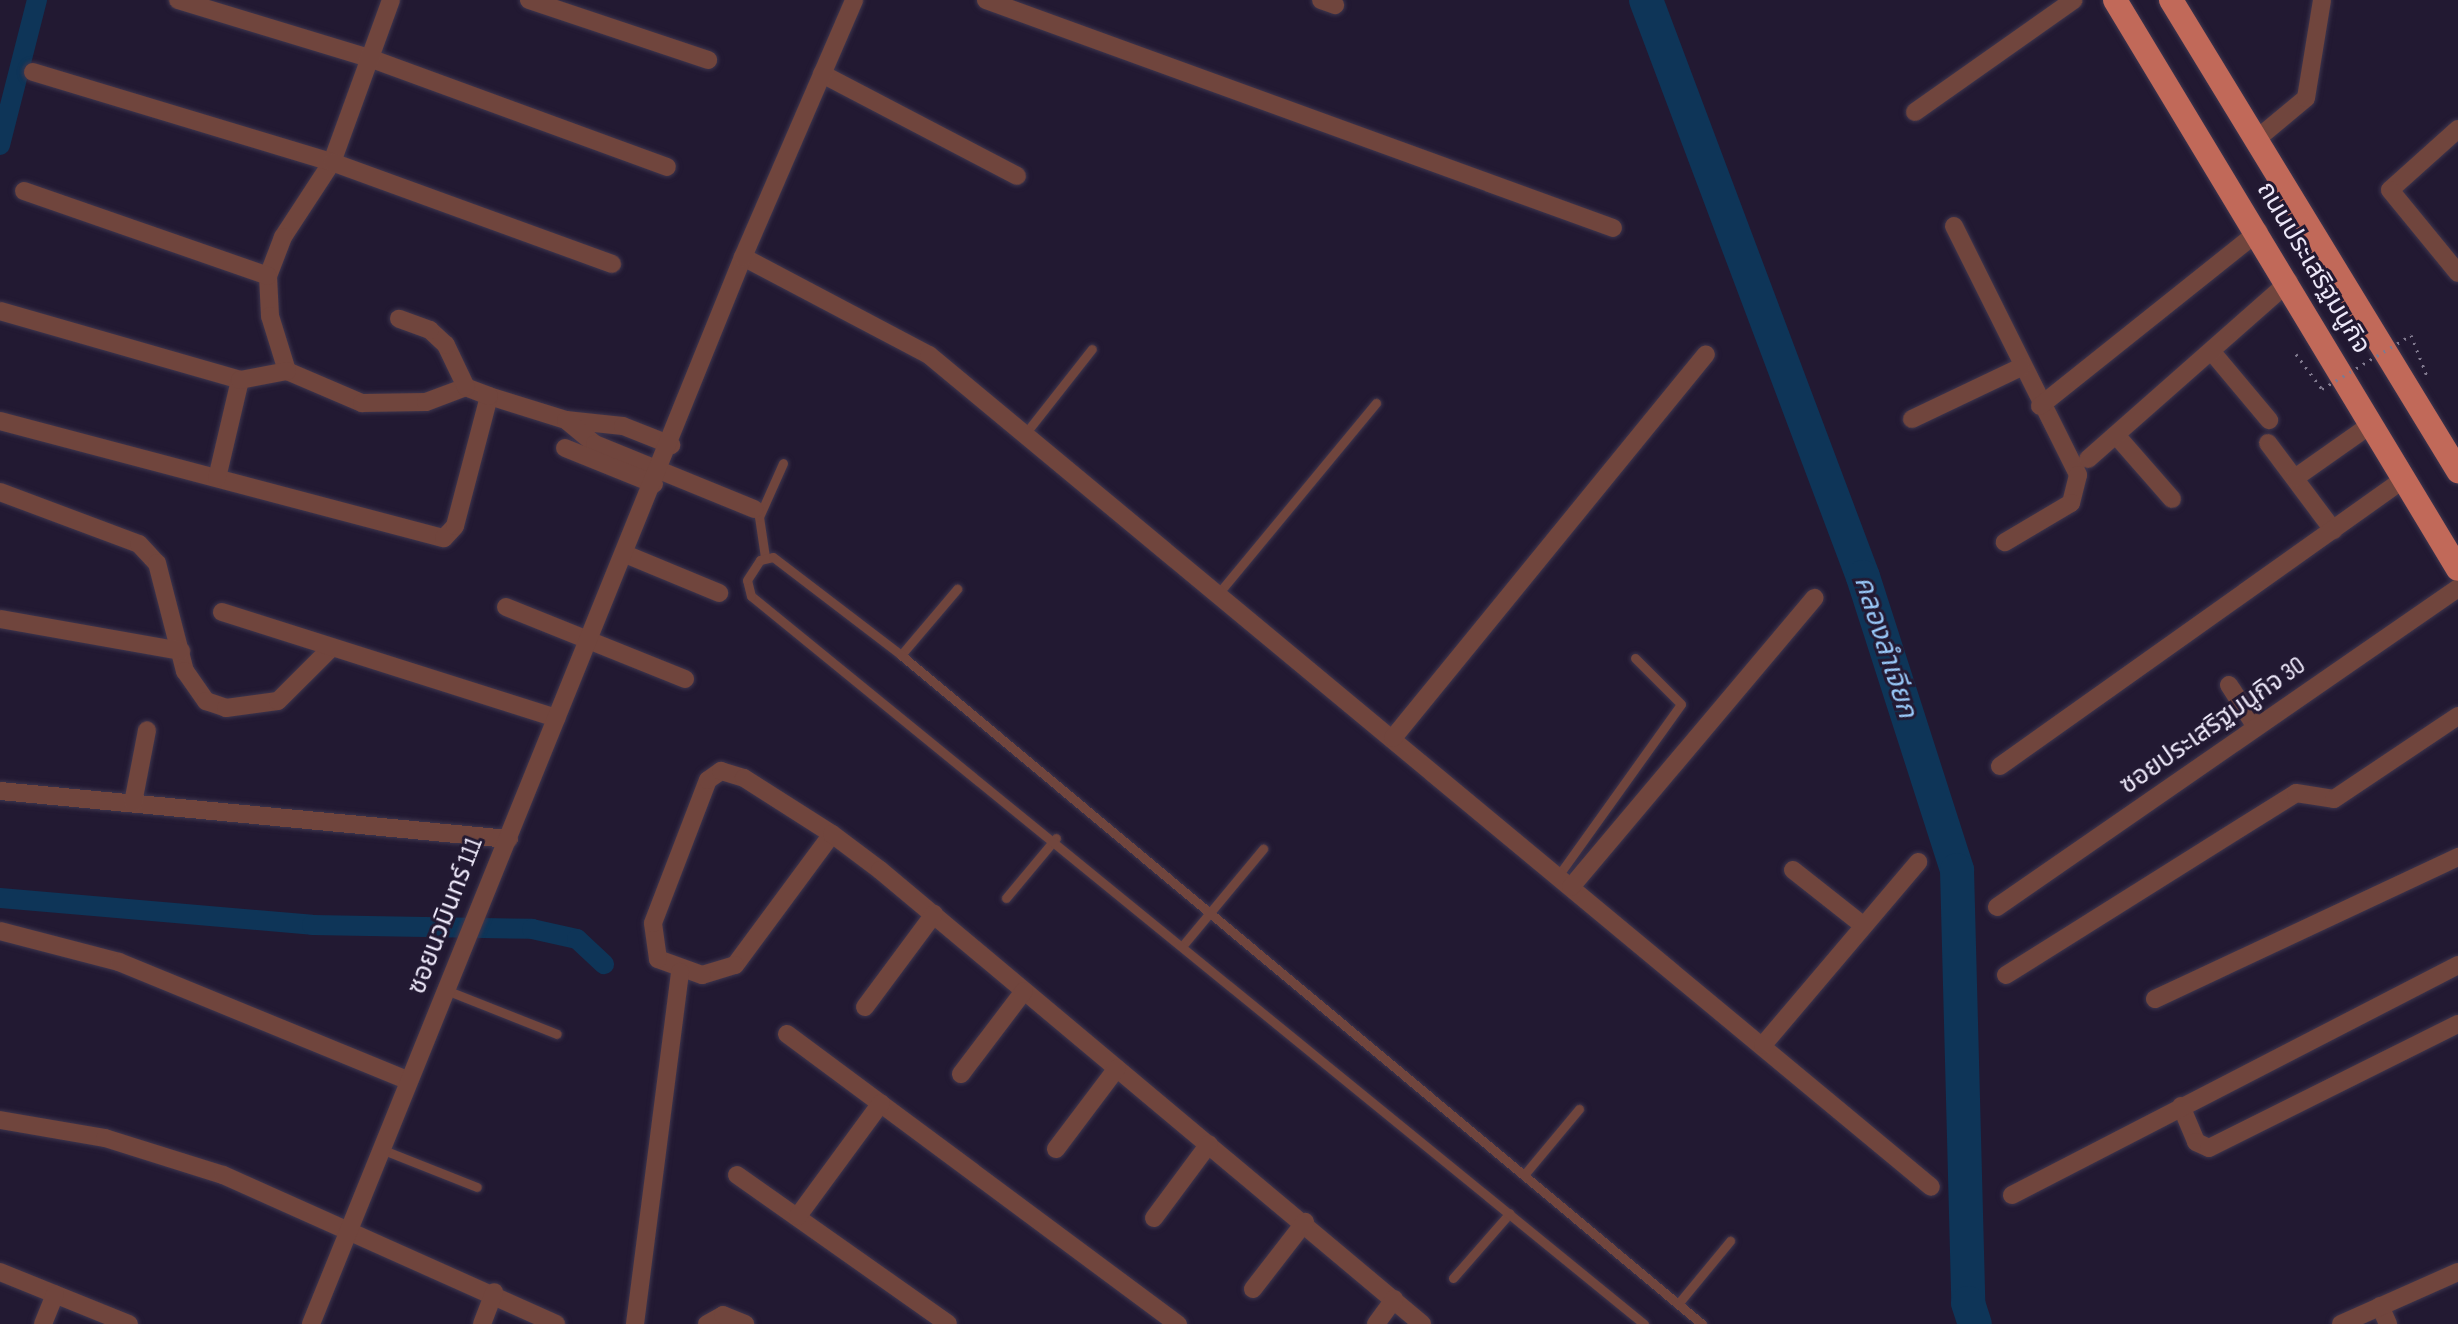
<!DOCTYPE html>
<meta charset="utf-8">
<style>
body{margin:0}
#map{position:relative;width:2458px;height:1324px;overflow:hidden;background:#221932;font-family:"Sofia Sans Condensed","Noto Sans Thai",sans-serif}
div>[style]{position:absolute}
.canal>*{height:20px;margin:-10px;padding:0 10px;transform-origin:10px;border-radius:10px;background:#0e3558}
.river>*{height:34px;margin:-17px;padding:0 17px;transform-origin:17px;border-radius:17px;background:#0e3558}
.path>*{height:3px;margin-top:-1.5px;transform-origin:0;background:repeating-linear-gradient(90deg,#80798e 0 2px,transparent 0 8px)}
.roads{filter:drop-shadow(0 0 2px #3e364e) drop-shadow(0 0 2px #3e364e)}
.lane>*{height:9px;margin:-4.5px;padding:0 4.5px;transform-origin:4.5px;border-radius:4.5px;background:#70453d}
.street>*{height:18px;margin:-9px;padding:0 9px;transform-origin:9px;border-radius:9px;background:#70453d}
.primary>*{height:24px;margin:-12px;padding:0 12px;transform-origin:12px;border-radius:12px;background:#c16959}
.path-bridge>*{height:3px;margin-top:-1.5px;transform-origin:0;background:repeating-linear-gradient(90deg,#80798e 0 2px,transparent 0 8px)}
span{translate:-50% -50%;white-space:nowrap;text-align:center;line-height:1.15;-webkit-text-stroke:6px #221932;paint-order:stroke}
.street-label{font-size:26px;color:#ece7f8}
.water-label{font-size:28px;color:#98c7f7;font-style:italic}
</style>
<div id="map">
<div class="canal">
<div style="left:0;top:145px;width:150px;rotate:-75.7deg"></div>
<div style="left:0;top:898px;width:313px;rotate:4.9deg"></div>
<div style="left:312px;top:925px;width:220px;rotate:1deg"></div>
<div style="left:532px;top:929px;width:46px;rotate:12.5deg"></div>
<div style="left:577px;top:939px;width:37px;rotate:43deg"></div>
</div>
<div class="river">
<div style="left:1646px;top:0;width:616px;rotate:69.39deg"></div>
<div style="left:1863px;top:577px;width:308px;rotate:72.2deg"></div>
<div style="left:1957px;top:870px;width:433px;rotate:88.5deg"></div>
<div style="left:1968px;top:1303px;width:22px;rotate:72deg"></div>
</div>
<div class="path">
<div style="left:2411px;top:335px;width:44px;rotate:68.7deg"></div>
<div style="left:2296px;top:354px;width:44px;rotate:53.4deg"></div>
</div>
<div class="roads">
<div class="lane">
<div style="left:1025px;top:434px;width:108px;rotate:-51.8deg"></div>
<div style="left:765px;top:557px;width:40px;rotate:-98.5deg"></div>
<div style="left:759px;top:517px;width:59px;rotate:-66deg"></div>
<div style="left:1218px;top:594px;width:248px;rotate:-50.4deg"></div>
<div style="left:901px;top:655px;width:87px;rotate:-49.7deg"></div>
<div style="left:1558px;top:876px;width:211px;rotate:-54.4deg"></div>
<div style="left:1681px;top:704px;width:65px;rotate:-135deg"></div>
<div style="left:1006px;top:898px;width:78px;rotate:-50.2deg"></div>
<div style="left:1184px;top:944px;width:124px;rotate:-50.3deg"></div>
<div style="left:446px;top:990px;width:119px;rotate:21.6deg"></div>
<div style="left:381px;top:1149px;width:103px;rotate:21.6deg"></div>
<div style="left:1524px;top:1175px;width:86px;rotate:-50.2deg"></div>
<div style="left:1453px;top:1278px;width:86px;rotate:-48.8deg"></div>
<div style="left:1678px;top:1304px;width:82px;rotate:-50.5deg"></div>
<div style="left:1644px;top:1324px;width:1152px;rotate:-140.81deg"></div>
<div style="left:751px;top:596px;width:16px;rotate:-104deg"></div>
<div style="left:747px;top:580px;width:24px;rotate:-57deg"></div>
<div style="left:760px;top:560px;width:13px;rotate:-13deg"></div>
<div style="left:773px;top:557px;width:161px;rotate:37.4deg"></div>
<div style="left:901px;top:655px;width:1044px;rotate:39.87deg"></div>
</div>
<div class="street">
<div style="left:178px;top:0;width:203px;rotate:16.9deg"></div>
<div style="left:372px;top:59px;width:314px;rotate:20.1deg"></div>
<div style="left:391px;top:0;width:172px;rotate:110deg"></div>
<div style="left:332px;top:162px;width:90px;rotate:123.2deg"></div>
<div style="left:283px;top:237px;width:42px;rotate:111deg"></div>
<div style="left:268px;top:276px;width:40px;rotate:87.1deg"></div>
<div style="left:270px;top:316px;width:58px;rotate:72.8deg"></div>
<div style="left:287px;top:371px;width:82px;rotate:23.1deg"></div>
<div style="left:362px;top:403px;width:64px;rotate:-0.9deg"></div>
<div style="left:426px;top:402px;width:43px;rotate:-20.6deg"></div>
<div style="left:529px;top:0;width:189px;rotate:18.5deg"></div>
<div style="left:986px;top:0;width:667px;rotate:19.98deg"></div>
<div style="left:1321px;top:0;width:15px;rotate:20deg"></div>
<div style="left:33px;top:72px;width:312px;rotate:16.8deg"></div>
<div style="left:332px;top:162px;width:298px;rotate:20deg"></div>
<div style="left:822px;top:74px;width:220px;rotate:27.6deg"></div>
<div style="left:1915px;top:112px;width:194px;rotate:-35.2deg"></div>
<div style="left:2458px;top:129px;width:91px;rotate:138.1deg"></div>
<div style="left:2390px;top:190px;width:107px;rotate:50.7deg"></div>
<div style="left:2258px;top:138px;width:62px;rotate:-39.8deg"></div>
<div style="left:2306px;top:98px;width:99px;rotate:-80.7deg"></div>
<div style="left:24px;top:191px;width:258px;rotate:19.2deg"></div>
<div style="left:1954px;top:226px;width:278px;rotate:63.5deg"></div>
<div style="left:2078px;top:475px;width:29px;rotate:104deg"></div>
<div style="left:2071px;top:503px;width:77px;rotate:149.4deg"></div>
<div style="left:743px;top:257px;width:210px;rotate:27.8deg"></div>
<div style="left:929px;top:355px;width:1302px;rotate:39.7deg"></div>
<div style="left:0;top:311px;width:250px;rotate:16deg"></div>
<div style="left:2212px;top:352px;width:89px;rotate:50deg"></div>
<div style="left:489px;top:396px;width:81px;rotate:17.3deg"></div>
<div style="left:566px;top:420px;width:57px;rotate:6deg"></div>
<div style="left:623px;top:426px;width:52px;rotate:21.6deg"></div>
<div style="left:2040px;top:406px;width:280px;rotate:-38.6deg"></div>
<div style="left:1912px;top:419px;width:121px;rotate:-25.5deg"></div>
<div style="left:566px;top:420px;width:38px;rotate:40deg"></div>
<div style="left:595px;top:444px;width:172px;rotate:22.2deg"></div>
<div style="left:0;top:421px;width:459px;rotate:14.8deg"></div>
<div style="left:444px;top:538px;width:16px;rotate:-47deg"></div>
<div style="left:455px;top:526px;width:134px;rotate:-75.3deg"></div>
<div style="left:489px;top:396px;width:25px;rotate:-159deg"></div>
<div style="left:466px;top:387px;width:47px;rotate:-115.5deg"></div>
<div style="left:446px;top:345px;width:22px;rotate:-137deg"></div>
<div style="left:430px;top:330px;width:33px;rotate:-160deg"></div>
<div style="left:2116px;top:435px;width:85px;rotate:48.8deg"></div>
<div style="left:2268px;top:443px;width:109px;rotate:53.2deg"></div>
<div style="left:565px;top:448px;width:96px;rotate:22deg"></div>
<div style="left:2088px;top:459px;width:268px;rotate:-41.4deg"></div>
<div style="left:217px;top:478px;width:101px;rotate:-76.8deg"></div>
<div style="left:240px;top:380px;width:48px;rotate:-10.8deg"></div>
<div style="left:2295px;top:478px;width:95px;rotate:-35.2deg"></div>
<div style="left:0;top:492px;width:148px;rotate:20.5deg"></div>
<div style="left:139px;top:544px;width:26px;rotate:47deg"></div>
<div style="left:157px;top:563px;width:112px;rotate:75.5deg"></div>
<div style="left:185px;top:671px;width:37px;rotate:55deg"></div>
<div style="left:206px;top:701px;width:21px;rotate:19deg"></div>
<div style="left:226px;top:708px;width:52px;rotate:-7.7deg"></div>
<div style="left:278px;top:701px;width:71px;rotate:-45deg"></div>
<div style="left:625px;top:554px;width:102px;rotate:22.5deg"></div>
<div style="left:506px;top:607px;width:193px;rotate:21.9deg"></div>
<div style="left:222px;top:612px;width:351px;rotate:17.6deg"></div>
<div style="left:0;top:619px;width:184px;rotate:10deg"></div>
<div style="left:2229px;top:685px;width:50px;rotate:57.3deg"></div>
<div style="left:1393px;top:738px;width:495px;rotate:-50.8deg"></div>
<div style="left:2000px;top:766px;width:497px;rotate:-35.4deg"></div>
<div style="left:0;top:791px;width:511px;rotate:5.39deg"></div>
<div style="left:133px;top:803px;width:74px;rotate:-79.1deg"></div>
<div style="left:832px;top:834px;width:163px;rotate:126.5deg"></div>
<div style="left:735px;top:965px;width:34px;rotate:163deg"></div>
<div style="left:702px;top:975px;width:47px;rotate:-160deg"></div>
<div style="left:658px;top:959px;width:36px;rotate:-98deg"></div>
<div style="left:653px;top:923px;width:153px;rotate:-69deg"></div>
<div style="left:708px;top:780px;width:16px;rotate:-35deg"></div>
<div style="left:721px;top:771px;width:24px;rotate:17deg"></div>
<div style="left:744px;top:778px;width:104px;rotate:32.5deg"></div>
<div style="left:832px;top:834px;width:60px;rotate:36.9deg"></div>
<div style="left:880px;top:870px;width:707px;rotate:39.95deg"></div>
<div style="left:1793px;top:870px;width:90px;rotate:38.3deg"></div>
<div style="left:1571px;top:887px;width:378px;rotate:-49.9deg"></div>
<div style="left:1997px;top:907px;width:561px;rotate:-34.68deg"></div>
<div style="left:0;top:931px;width:123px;rotate:14.6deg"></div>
<div style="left:119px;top:962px;width:313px;rotate:22.3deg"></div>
<div style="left:2006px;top:975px;width:342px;rotate:-32.1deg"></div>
<div style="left:2296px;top:793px;width:38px;rotate:9deg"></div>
<div style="left:2334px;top:799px;width:149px;rotate:-33.8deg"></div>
<div style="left:2155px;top:999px;width:335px;rotate:-25.1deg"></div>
<div style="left:865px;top:1007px;width:116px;rotate:-53.4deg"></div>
<div style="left:787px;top:1034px;width:487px;rotate:36.6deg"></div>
<div style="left:1763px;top:1045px;width:240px;rotate:-49.7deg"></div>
<div style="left:961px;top:1074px;width:104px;rotate:-52.8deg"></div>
<div style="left:2181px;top:1106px;width:39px;rotate:67deg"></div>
<div style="left:2196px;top:1142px;width:14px;rotate:25deg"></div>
<div style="left:2209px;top:1148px;width:278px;rotate:-26.5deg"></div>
<div style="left:0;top:1120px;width:107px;rotate:9.7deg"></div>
<div style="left:105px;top:1138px;width:124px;rotate:17.4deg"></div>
<div style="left:223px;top:1175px;width:365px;rotate:24.1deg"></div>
<div style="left:1056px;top:1149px;width:101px;rotate:-53deg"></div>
<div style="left:737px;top:1175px;width:258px;rotate:35.2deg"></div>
<div style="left:2012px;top:1195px;width:502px;rotate:-27.28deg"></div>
<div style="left:798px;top:1216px;width:140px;rotate:-53.7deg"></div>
<div style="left:1154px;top:1218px;width:92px;rotate:-53.4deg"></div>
<div style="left:0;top:1272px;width:139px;rotate:22deg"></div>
<div style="left:1253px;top:1289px;width:85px;rotate:-52.2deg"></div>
<div style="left:2380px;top:1306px;width:20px;rotate:66deg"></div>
<div style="left:43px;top:1324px;width:32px;rotate:-68deg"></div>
<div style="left:311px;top:1324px;width:1151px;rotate:-67.96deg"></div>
<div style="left:743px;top:257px;width:280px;rotate:-66.6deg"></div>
<div style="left:482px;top:1324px;width:34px;rotate:-69deg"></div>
<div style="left:635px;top:1324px;width:355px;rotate:-82.7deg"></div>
<div style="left:707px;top:1324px;width:18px;rotate:-29deg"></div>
<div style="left:723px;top:1315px;width:24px;rotate:22deg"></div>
<div style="left:1376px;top:1324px;width:31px;rotate:-54deg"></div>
<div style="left:2341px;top:1324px;width:128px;rotate:-24deg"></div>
</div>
<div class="primary">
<div style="left:2115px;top:0;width:664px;rotate:58.92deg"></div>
<div style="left:2171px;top:0;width:552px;rotate:58.64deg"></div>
</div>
</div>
<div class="path-bridge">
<div style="left:2322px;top:389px;width:104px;rotate:-31.2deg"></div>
</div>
<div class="street-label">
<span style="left:2313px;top:268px;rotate:59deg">ถนนประเสริฐมนูกิจ</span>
<span style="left:2213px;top:726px;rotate:-35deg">ซอยประเสริฐมนูกิจ 30</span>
<span style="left:446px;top:916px;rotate:-69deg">ซอยนวมินทร์ 111</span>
</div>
<div class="water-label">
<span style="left:1885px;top:647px;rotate:72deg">คลองลำเจียก</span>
</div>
</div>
